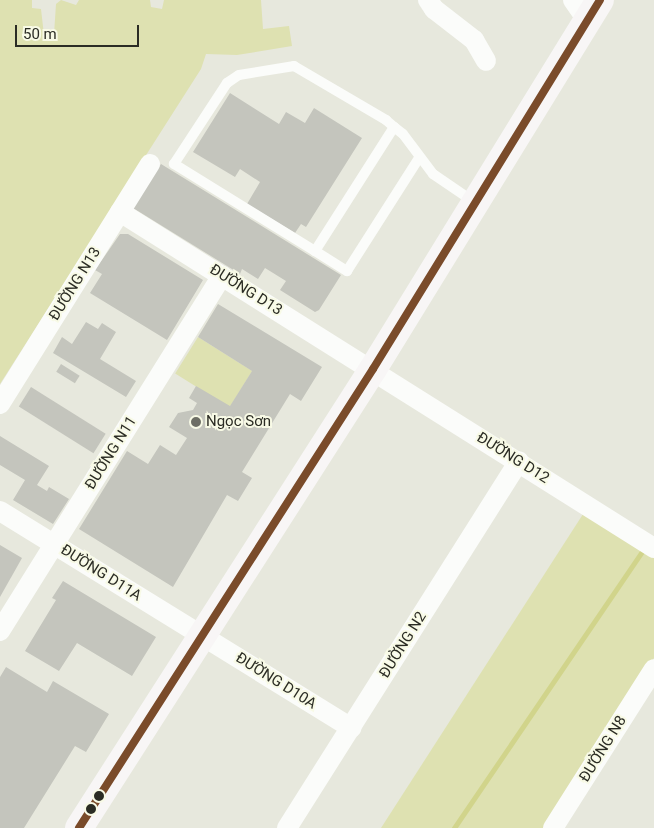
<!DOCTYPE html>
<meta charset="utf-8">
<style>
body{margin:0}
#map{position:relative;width:654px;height:828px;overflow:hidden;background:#e7e8dd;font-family:Roboto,sans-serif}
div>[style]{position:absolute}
.green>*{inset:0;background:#dee1b1;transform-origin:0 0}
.stream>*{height:5px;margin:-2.5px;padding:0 2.5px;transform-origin:2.5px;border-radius:2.5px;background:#d1d48b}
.building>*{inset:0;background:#c4c5bd;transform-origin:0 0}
.lane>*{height:10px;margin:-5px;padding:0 5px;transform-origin:5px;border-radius:5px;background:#fbfcfa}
.street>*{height:20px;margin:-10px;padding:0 10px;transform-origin:10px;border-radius:10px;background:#fbfcfa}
.secondary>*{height:28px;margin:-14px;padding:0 14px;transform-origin:14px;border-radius:14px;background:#f8f6f6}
.bus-1>*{height:8px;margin:-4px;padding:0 4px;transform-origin:4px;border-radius:4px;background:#7a4b2a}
.dots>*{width:14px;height:14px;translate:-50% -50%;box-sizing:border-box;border:2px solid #f8fae6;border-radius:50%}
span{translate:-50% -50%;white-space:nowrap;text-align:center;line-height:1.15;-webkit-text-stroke:4px #f8fae6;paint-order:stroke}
.street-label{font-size:15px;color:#2b2c24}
.poi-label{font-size:15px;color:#2b2c24}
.left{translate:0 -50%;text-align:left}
.scale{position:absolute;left:15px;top:25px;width:124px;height:22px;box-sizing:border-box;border:2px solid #2b2c24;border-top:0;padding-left:6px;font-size:15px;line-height:18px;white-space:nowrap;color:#2b2c24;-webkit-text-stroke:4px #f8fae6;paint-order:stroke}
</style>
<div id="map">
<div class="green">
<div style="clip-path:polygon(0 0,32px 0,32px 8px,41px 9px,44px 35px,54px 34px,56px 4px,61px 0,76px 5px,79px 0,150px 0,151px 7px,162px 9px,164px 0,261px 0,263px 29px,289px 26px,292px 46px,237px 55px,206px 54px,201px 69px,0 384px)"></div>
<div style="left:198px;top:337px;width:64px;height:43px;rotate:32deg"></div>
<div style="clip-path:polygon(585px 511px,654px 555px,654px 658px,546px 828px,381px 828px)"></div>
</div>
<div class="stream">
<div style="left:454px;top:828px;width:340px;rotate:-55.8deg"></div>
</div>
<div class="building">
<div style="clip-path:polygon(230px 93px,279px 124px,286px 112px,305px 123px,314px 108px,362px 138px,306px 227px,301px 224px,295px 233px,247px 204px,260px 182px,240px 169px,235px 177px,193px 152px)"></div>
<div style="clip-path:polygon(161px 164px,341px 275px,319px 310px,315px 312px,280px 290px,286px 281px,265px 268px,258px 279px,242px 269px,240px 274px,133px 208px)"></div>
<div style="clip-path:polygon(120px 234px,128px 234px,203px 280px,167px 340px,90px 293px,102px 274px,95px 270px)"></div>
<div style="clip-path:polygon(218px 304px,322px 367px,301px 401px,290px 394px,242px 472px,252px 478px,238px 501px,227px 495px,173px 587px,79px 529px,127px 451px,148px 464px,160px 445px,176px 455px,187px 438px,169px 427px,178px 413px,193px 410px,197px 403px,189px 398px,196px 386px,230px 406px,252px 371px,198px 337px)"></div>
<div style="clip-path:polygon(86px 322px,98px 329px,102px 323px,116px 332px,100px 359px,136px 381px,126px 397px,53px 353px,62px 337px,72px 344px)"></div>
<div style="left:61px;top:364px;width:22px;height:9px;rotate:32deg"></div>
<div style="left:31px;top:387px;width:88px;height:23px;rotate:32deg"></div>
<div style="clip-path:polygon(0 436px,49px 466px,37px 485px,47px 491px,49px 487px,69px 499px,53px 524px,13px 500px,25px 480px,0 465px)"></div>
<div style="clip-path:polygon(0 545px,22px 558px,0 597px)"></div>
<div style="clip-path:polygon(63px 581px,156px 637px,132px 676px,77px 643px,59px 671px,25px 651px,56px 600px,52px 598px)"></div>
<div style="clip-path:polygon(6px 667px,47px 692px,53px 681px,109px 714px,86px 752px,75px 746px,24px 828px,0 828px,0 677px)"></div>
</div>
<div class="lane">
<div style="left:394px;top:127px;width:147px;rotate:122.5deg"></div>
<div style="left:315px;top:251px;width:166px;rotate:-148.3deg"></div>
<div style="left:174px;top:164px;width:97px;rotate:-56.8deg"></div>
<div style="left:227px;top:83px;width:14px;rotate:-34deg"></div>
<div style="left:239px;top:75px;width:56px;rotate:-9.3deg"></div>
<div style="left:294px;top:66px;width:107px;rotate:30.4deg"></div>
<div style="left:386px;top:120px;width:11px;rotate:41deg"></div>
<div style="left:394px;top:127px;width:11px;rotate:38deg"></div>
<div style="left:403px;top:134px;width:50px;rotate:53.1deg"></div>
<div style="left:433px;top:174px;width:50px;rotate:34.3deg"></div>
<div style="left:315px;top:251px;width:38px;rotate:32deg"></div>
<div style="left:347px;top:271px;width:134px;rotate:-57.5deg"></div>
</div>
<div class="street">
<div style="left:428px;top:0;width:11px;rotate:56deg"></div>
<div style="left:434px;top:9px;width:51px;rotate:37.8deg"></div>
<div style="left:474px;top:40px;width:24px;rotate:60deg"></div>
<div style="left:573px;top:0;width:24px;rotate:55deg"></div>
<div style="left:120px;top:212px;width:631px;rotate:32.18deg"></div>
<div style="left:0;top:404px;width:283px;rotate:-58deg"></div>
<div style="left:0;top:511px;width:413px;rotate:31.7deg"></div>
<div style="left:0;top:631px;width:419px;rotate:-58deg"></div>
<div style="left:287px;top:828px;width:434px;rotate:-57.7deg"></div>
<div style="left:553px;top:828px;width:188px;rotate:-57.6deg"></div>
</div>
<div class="secondary">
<div style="left:79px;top:828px;width:545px;rotate:-57.36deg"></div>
<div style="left:373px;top:369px;width:433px;rotate:-58.4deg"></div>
</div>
<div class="bus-1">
<div style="left:79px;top:828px;width:545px;rotate:-57.36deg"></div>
<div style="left:373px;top:369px;width:433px;rotate:-58.4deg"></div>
</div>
<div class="dots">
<div style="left:196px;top:422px;background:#6d6e65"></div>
<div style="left:99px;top:796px;background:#2b2c24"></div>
<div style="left:91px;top:809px;background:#2b2c24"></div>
</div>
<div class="street-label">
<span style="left:75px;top:284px;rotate:-58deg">ĐƯỜNG N13</span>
<span style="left:246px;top:290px;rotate:32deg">ĐƯỜNG D13</span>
<span style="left:111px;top:453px;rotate:-58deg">ĐƯỜNG N11</span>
<span style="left:513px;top:458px;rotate:32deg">ĐƯỜNG D12</span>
<span style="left:101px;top:573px;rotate:32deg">ĐƯỜNG D11A</span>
<span style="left:403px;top:645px;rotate:-58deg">ĐƯỜNG N2</span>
<span style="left:276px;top:681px;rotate:32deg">ĐƯỜNG D10A</span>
<span style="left:603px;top:749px;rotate:-58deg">ĐƯỜNG N8</span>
</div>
<div class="poi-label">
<span class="left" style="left:206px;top:422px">Ngọc Sơn</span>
</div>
<div class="scale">50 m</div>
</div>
